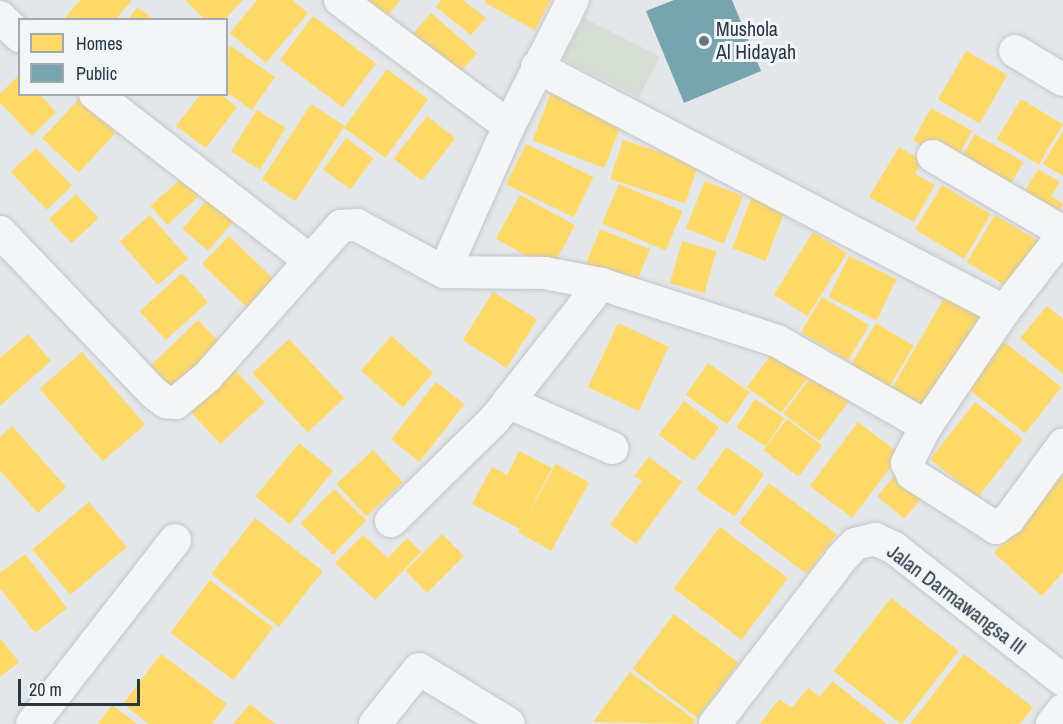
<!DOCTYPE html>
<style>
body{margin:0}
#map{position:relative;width:1063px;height:724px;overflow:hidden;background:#e4e7e9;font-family:"Archivo Narrow",sans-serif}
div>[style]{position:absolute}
.green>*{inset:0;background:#d6ddd4;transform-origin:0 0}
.homes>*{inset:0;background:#ffd966;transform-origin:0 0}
.public>*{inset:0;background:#76a5af}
.roads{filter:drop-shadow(0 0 2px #c2c5c7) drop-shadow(0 0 2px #c2c5c7)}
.minor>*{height:32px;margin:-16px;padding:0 16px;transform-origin:16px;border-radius:16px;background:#f3f5f6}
.dots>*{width:16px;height:16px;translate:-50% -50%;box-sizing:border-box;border:3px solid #f2f5f8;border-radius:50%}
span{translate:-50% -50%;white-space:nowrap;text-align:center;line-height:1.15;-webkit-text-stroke:6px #f2f5f8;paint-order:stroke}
.poi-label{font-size:20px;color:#293744}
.left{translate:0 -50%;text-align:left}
.street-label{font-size:20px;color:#293744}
.legend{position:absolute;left:18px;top:18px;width:210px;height:78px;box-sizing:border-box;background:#f2f5f8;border:2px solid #a2a9b0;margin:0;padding:8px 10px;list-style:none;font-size:18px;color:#293744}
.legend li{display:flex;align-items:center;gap:12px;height:30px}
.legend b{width:30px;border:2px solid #a2a9b0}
.scale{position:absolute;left:18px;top:679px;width:122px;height:27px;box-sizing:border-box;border:3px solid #293744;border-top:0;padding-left:8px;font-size:18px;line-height:21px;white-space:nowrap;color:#293744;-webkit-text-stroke:4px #f2f5f8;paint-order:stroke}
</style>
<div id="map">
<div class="green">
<div style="left:584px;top:18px;width:85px;height:46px;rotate:27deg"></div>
</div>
<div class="homes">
<div style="clip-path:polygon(80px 0,132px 0,115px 20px,63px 20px)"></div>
<div style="clip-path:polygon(185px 0,243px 0,224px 20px,205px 20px)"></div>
<div style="clip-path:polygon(257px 0,292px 0,308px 13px,266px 63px,230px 33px)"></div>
<div style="clip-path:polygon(354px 0,400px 0,383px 22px)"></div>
<div style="clip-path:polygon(441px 0,463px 0,486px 18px,471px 35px,436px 7px)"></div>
<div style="clip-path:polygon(486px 0,551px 0,535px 30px,485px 3px)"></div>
<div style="clip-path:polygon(137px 7px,155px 20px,128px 20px)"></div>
<div style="left:431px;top:13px;width:61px;height:31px;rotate:41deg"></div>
<div style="left:313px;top:16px;width:79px;height:55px;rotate:37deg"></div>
<div style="clip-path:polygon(229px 45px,275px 77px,252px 110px,226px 92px)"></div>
<div style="left:966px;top:51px;width:48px;height:56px;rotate:30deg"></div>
<div style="left:387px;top:69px;width:51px;height:73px;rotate:36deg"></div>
<div style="clip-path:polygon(20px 74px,20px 94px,39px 94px,56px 112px,32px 136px,0 103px,0 94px)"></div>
<div style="left:552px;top:90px;width:77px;height:54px;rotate:21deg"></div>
<div style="clip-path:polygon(201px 94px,221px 94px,237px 107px,206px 148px,176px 126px)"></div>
<div style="left:79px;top:99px;width:50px;height:54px;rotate:43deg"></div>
<div style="left:1021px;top:99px;width:49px;height:47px;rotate:31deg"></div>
<div style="left:311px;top:104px;width:40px;height:90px;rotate:33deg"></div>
<div style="left:931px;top:108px;width:47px;height:37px;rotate:29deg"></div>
<div style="left:257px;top:110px;width:34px;height:49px;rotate:32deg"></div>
<div style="left:427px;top:116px;width:36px;height:54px;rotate:38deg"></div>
<div style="clip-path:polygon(1063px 131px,1063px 176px,1043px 164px)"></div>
<div style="left:975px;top:134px;width:56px;height:36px;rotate:30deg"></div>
<div style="left:346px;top:138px;width:34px;height:39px;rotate:36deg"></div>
<div style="left:623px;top:140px;width:79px;height:41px;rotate:18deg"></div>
<div style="left:526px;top:144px;width:75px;height:45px;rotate:26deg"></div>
<div style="clip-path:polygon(899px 147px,922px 161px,915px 174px,935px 185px,914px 222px,869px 197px)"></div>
<div style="left:36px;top:148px;width:52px;height:35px;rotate:46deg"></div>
<div style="clip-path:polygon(1038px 169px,1060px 182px,1051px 196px,1063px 204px,1052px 223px,1018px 203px)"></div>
<div style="left:184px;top:176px;width:25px;height:45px;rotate:48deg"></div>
<div style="left:705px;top:181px;width:41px;height:51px;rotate:22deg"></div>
<div style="left:619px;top:184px;width:69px;height:43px;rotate:23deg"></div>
<div style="left:942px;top:185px;width:57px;height:52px;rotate:31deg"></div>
<div style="left:754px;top:191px;width:36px;height:61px;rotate:21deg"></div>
<div style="left:76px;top:194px;width:33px;height:37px;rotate:47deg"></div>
<div style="left:520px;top:195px;width:63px;height:50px;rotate:29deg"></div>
<div style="left:210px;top:196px;width:34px;height:43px;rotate:40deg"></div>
<div style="left:150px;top:215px;width:58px;height:40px;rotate:49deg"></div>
<div style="left:995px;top:215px;width:51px;height:55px;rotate:31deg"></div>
<div style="left:600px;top:229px;width:54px;height:43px;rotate:22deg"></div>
<div style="left:813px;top:232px;width:40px;height:74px;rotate:32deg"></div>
<div style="left:229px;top:236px;width:73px;height:39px;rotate:44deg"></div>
<div style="left:682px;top:241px;width:36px;height:44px;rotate:16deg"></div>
<div style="left:849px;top:256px;width:53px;height:46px;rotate:26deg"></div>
<div style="left:182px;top:273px;width:39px;height:57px;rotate:48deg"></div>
<div style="left:493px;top:292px;width:52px;height:57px;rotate:32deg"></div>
<div style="left:947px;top:293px;width:44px;height:113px;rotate:30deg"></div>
<div style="left:822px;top:297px;width:55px;height:41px;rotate:31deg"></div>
<div style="clip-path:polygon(1047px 306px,1063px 319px,1063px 374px,1020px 338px)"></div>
<div style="left:198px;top:320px;width:33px;height:66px;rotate:46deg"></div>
<div style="left:618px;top:323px;width:56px;height:71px;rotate:25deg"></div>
<div style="left:876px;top:323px;width:44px;height:57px;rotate:31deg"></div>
<div style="clip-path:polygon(28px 334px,51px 361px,0 406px,0 358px)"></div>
<div style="left:391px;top:336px;width:56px;height:46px;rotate:41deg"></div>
<div style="left:289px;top:339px;width:81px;height:50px;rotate:47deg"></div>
<div style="left:1004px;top:342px;width:73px;height:59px;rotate:38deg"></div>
<div style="left:777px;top:347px;width:43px;height:50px;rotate:37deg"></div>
<div style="left:82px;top:352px;width:96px;height:56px;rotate:49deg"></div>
<div style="left:708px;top:363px;width:51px;height:39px;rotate:35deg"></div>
<div style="left:235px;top:370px;width:44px;height:61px;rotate:47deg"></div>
<div style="left:814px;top:373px;width:45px;height:51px;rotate:37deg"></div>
<div style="left:436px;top:382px;width:36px;height:73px;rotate:38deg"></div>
<div style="left:755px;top:399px;width:35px;height:34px;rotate:33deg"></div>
<div style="left:684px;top:401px;width:44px;height:42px;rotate:37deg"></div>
<div style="left:975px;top:402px;width:61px;height:73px;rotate:38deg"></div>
<div style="left:787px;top:419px;width:44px;height:39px;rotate:37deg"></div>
<div style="left:858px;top:422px;width:53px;height:80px;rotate:37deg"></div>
<div style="clip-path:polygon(12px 426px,66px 487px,38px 513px,0 471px,0 437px)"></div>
<div style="left:299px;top:443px;width:44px;height:69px;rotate:39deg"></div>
<div style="left:726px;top:447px;width:47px;height:52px;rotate:35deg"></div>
<div style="left:373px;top:450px;width:44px;height:50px;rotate:47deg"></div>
<div style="clip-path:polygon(519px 451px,552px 468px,520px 529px,472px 504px,492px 467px,507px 475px)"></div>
<div style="clip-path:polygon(649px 457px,682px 482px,636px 544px,610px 525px,642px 481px,634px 476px)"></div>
<div style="left:556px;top:464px;width:38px;height:78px;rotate:29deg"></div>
<div style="left:896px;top:474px;width:35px;height:29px;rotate:40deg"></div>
<div style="clip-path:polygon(1063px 475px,1063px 572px,1042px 596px,994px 553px)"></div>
<div style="left:769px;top:483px;width:85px;height:50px;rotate:37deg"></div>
<div style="left:334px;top:489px;width:45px;height:48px;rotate:44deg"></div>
<div style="left:89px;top:502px;width:59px;height:74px;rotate:50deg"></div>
<div style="left:255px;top:518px;width:86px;height:71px;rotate:38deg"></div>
<div style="left:720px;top:527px;width:85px;height:77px;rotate:37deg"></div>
<div style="left:442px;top:534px;width:31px;height:52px;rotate:45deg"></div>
<div style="clip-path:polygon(363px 535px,388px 558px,407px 538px,421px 552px,375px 600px,335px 563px)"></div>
<div style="clip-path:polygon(25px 554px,67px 608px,35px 633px,0 588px,0 573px)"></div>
<div style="left:210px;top:580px;width:79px;height:66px;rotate:37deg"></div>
<div style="left:891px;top:598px;width:86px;height:93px;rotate:38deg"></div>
<div style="left:674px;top:614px;width:81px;height:69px;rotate:37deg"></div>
<div style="clip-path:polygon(0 638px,19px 662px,0 677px)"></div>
<div style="clip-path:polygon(161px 654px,227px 704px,212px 724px,149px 724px,123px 704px)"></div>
<div style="clip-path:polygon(964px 654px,1033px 707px,1020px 724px,910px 724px)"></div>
<div style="clip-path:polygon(630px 672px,695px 720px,692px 724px,593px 722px)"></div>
<div style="clip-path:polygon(832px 681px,887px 724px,760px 724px,779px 699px,792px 708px,808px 688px,820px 697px)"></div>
<div style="clip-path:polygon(250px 704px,275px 724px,233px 724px)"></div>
<div style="clip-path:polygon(112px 705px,137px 724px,98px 724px)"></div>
</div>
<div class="public">
<div style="clip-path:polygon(674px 0,732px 0,761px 71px,684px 103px,646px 11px)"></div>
</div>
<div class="roads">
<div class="minor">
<div style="left:340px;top:0;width:211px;rotate:36.7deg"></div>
<div style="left:509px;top:126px;width:141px;rotate:-63.1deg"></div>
<div style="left:0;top:17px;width:28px;rotate:44deg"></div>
<div style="left:1015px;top:51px;width:56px;rotate:31.1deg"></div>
<div style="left:537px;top:67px;width:527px;rotate:27.59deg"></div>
<div style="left:95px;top:94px;width:269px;rotate:37.8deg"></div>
<div style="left:933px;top:156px;width:151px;rotate:30.3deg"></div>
<div style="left:0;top:232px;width:224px;rotate:46.3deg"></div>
<div style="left:155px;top:394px;width:14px;rotate:36deg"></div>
<div style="left:166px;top:402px;width:10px;rotate:6deg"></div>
<div style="left:176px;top:403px;width:40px;rotate:-40deg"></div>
<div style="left:207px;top:377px;width:202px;rotate:-48.4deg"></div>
<div style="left:341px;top:226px;width:16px;rotate:-4deg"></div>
<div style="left:357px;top:225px;width:99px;rotate:28.4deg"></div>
<div style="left:444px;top:272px;width:160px;rotate:-66deg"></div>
<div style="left:1063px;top:235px;width:96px;rotate:127.8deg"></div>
<div style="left:1004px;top:311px;width:139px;rotate:124.1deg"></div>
<div style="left:926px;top:426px;width:42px;rotate:117.2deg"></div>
<div style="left:907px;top:463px;width:12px;rotate:66deg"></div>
<div style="left:912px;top:474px;width:100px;rotate:32.7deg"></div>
<div style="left:996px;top:528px;width:16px;rotate:-35deg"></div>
<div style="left:1009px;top:519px;width:92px;rotate:-53.9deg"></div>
<div style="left:601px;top:284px;width:185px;rotate:17.9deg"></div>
<div style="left:777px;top:341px;width:172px;rotate:29.7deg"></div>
<div style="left:508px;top:402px;width:114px;rotate:23.9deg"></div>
<div style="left:391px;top:521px;width:146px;rotate:-44.4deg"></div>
<div style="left:495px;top:419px;width:172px;rotate:-51.9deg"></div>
<div style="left:601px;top:284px;width:57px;rotate:-168.9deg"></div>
<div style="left:545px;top:273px;width:101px;rotate:-179.4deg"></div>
<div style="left:32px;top:724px;width:233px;rotate:-52.1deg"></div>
<div style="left:375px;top:724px;width:70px;rotate:-51.3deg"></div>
<div style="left:419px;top:669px;width:105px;rotate:31.4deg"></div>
<div style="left:715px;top:724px;width:208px;rotate:-52.6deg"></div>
<div style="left:841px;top:559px;width:21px;rotate:-47deg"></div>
<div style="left:855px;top:544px;width:21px;rotate:-14deg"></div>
<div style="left:875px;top:539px;width:21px;rotate:25deg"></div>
<div style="left:894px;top:548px;width:214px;rotate:38deg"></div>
<div style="left:1052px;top:724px;width:18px;rotate:-52deg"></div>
</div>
</div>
<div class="dots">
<div style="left:704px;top:41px;background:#6a757e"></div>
</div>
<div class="poi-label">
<span class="left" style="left:716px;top:40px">Mushola<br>Al Hidayah</span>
</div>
<div class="street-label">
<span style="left:957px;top:599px;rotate:37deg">Jalan Darmawangsa III</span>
</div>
<ul class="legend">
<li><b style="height:16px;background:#ffd966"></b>Homes</li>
<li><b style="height:16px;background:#76a5af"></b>Public</li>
</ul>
<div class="scale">20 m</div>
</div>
